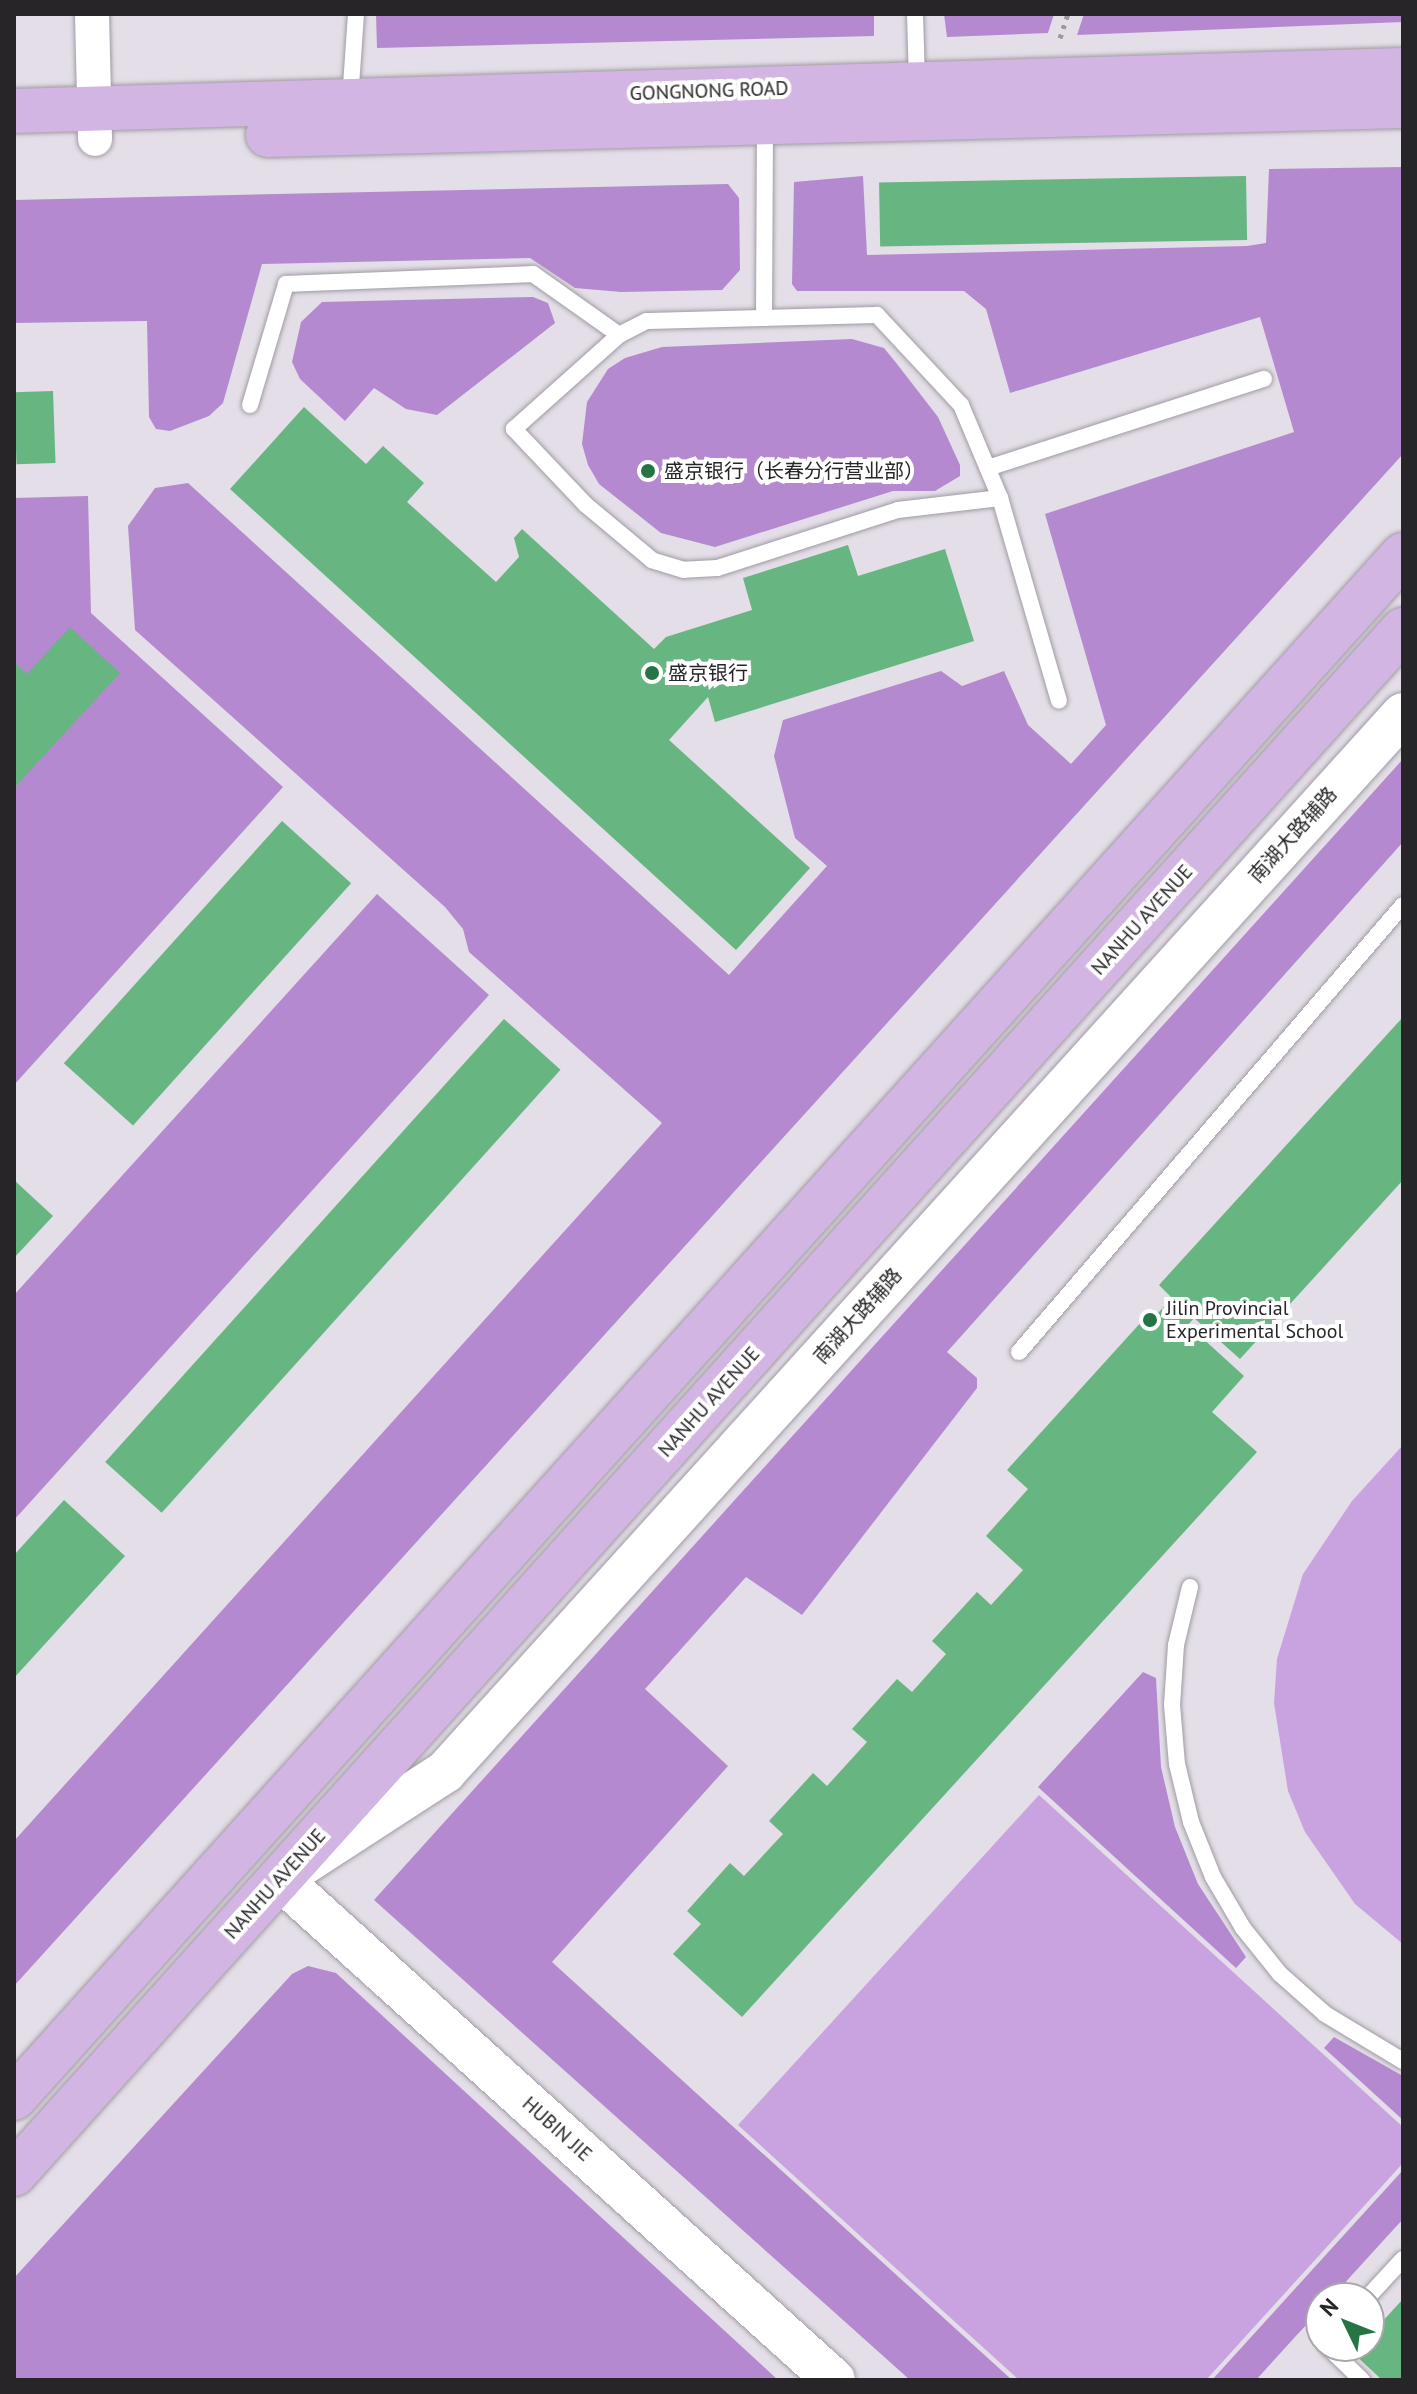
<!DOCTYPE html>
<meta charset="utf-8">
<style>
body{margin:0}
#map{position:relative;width:1417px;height:2394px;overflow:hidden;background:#e3dee7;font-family:"PT Sans","Noto Sans SC",sans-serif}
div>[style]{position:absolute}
.green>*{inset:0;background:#c9a3e0}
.forest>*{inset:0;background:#b589cf}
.building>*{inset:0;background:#67b581;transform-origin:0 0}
.path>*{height:5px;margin-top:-2.5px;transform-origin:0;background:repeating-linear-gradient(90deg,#9d99a0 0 4px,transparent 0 10px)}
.roads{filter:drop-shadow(0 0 2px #a09ba3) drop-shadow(0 0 2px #a09ba3)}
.service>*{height:16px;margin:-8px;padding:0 8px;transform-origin:8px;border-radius:8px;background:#fff}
.minor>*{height:34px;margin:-17px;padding:0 17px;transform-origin:17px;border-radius:17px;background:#fff}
.tertiary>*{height:42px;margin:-21px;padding:0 21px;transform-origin:21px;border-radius:21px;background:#fff}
.primary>*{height:44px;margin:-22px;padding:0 22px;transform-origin:22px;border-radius:22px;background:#d2b5e3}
.dots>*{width:22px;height:22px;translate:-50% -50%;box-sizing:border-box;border:4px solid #fff;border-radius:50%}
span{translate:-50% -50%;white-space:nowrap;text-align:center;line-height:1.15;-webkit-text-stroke:8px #fff;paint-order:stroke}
.street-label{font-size:20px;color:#272528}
.poi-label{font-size:20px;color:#272528}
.left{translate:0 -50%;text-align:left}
.frame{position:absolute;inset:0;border:16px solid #272528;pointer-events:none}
.north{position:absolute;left:1305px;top:2282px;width:80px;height:80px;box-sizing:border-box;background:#fff;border:2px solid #a9a8a9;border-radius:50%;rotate:313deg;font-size:22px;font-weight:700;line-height:32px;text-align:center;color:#272528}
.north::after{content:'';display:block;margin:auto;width:28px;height:36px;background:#257444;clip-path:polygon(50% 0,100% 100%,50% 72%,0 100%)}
</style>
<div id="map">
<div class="green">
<div style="clip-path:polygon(1403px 1445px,1403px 1944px,1355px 1904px,1305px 1832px,1288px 1791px,1274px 1703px,1277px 1659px,1303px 1574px,1352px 1501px)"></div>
<div style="clip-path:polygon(1039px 1795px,1403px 2127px,1403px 2163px,1206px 2380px,1019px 2380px,738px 2125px)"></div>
</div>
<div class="forest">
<div style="clip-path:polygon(376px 14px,874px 14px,874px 36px,377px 48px)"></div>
<div style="clip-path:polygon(944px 14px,1054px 14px,1048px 33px,947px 37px)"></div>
<div style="clip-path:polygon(1084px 14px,1403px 14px,1403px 22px,1077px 35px)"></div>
<div style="clip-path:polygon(1403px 167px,1403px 454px,14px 1986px,14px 1841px,662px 1123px,469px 952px,463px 929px,445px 907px,135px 630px,128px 526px,155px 488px,188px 483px,729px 975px,827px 866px,795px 838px,774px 756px,783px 720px,941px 671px,962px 686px,1004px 671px,1028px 725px,1071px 764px,1106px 725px,1045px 514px,1294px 432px,1260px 317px,1010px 393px,986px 309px,964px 291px,797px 291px,792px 284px,794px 182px,863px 176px,867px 255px,1247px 246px,1266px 243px,1269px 169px)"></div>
<div style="clip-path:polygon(728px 184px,739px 198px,740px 270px,722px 290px,621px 292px,575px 288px,530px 258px,262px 264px,223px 403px,209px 416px,170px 431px,156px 429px,149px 417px,147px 321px,14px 323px,14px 200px)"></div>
<div style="clip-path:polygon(533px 297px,548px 303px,555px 323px,437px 415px,406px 409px,374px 388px,345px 421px,300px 379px,292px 362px,301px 322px,322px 302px)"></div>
<div style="clip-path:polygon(852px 339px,884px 348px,897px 364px,938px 417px,960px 465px,960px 476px,935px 491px,893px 491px,715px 547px,661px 533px,599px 484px,588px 465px,582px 444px,587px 402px,608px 369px,625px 358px,662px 347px)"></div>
<div style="clip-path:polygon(88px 496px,91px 613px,283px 787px,14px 1085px,14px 498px)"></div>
<div style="clip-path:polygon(1403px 759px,1403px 842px,947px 1352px,977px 1378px,977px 1388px,802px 1615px,746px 1577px,645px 1689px,728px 1766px,552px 1962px,1012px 2380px,910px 2380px,374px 1900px)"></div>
<div style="clip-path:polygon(377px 894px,489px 995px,14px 1520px,14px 1295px)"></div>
<div style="clip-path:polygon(1143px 1672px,1156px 1678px,1161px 1767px,1175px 1827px,1198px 1884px,1246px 1957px,1236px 1968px,1038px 1787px)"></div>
<div style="clip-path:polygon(308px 1966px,336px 1973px,778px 2380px,14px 2380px,14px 2278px,292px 1974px)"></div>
<div style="clip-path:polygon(1334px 2037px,1403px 2076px,1403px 2120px,1324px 2048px)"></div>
<div style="clip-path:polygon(1403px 2170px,1403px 2219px,1331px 2298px,1321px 2298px,1321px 2309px,1295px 2337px,1256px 2380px,1212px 2380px)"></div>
</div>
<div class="building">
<div style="left:1246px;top:176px;width:64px;height:367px;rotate:89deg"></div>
<div style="left:53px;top:391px;width:72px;height:39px;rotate:88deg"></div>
<div style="clip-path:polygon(304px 407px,366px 464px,383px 446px,424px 483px,407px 502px,496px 582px,519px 557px,514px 538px,522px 529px,654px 649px,666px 637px,752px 610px,743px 578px,848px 545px,858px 576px,945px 549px,974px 641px,715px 722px,708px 697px,669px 740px,810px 868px,736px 950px,230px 489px)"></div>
<div style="clip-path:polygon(70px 627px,120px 673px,14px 788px,14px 662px,27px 674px)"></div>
<div style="left:282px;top:821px;width:93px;height:326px;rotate:42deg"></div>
<div style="clip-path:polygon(1403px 1017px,1403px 1180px,1240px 1359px,1194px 1318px,1188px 1325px,1244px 1376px,1212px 1412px,1257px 1452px,742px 2017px,673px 1954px,701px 1924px,687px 1911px,730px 1863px,744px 1876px,783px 1834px,769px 1821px,813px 1773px,827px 1786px,867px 1742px,852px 1729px,897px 1679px,912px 1692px,946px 1654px,932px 1641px,977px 1592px,991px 1605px,1023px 1570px,986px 1536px,1028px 1489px,1007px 1470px,1153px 1309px,1158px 1313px,1172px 1298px,1159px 1285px)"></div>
<div style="left:504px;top:1019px;width:76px;height:596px;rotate:42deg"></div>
<div style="clip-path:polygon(14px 1180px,53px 1216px,14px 1258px)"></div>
<div style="clip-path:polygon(64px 1500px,125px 1556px,14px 1678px,14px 1555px)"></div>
<div style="clip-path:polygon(1403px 2299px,1403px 2380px,1382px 2380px,1353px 2353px,1369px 2346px,1369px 2336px)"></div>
</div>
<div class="path">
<div style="left:1060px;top:38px;width:25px;rotate:-72deg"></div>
</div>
<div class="roads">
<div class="service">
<div style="left:915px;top:14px;width:69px;rotate:88.3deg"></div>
<div style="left:350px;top:100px;width:86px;rotate:-86deg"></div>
<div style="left:764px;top:318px;width:195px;rotate:-89.7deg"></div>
<div style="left:250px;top:405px;width:126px;rotate:-73.4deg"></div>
<div style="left:286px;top:284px;width:247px;rotate:-2.3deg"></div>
<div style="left:533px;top:274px;width:105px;rotate:35.3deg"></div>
<div style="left:988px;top:468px;width:290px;rotate:-17.9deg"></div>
<div style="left:1000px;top:498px;width:103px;rotate:173.3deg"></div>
<div style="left:898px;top:510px;width:190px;rotate:162.2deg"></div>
<div style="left:717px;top:568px;width:33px;rotate:177deg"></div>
<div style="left:684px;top:570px;width:34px;rotate:-163deg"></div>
<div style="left:652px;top:560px;width:86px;rotate:-140.2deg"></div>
<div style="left:586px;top:505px;width:105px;rotate:-133.5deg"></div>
<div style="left:514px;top:429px;width:141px;rotate:-41.8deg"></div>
<div style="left:619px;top:335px;width:31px;rotate:-27deg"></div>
<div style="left:647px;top:321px;width:230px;rotate:-1.5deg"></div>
<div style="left:877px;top:315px;width:123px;rotate:47deg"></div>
<div style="left:961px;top:405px;width:101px;rotate:67.2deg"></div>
<div style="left:1000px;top:498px;width:211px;rotate:73.8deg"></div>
<div style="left:1019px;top:1352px;width:589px;rotate:-49.34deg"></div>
<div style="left:1190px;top:1587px;width:60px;rotate:103.6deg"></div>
<div style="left:1176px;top:1645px;width:60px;rotate:93.8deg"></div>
<div style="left:1172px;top:1705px;width:59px;rotate:85.2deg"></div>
<div style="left:1177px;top:1764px;width:60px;rotate:76.4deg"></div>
<div style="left:1191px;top:1822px;width:59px;rotate:68.2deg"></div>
<div style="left:1213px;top:1877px;width:59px;rotate:59.5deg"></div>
<div style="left:1243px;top:1928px;width:59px;rotate:51.2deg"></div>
<div style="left:1280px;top:1974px;width:60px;rotate:41.6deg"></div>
<div style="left:1325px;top:2014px;width:91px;rotate:31.1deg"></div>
<div style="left:1367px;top:2298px;width:53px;rotate:-47.3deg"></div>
<div style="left:1327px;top:2346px;width:49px;rotate:44.2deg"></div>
</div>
<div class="minor">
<div style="left:92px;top:14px;width:125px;rotate:88.6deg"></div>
</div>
<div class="tertiary">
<div style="left:834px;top:2380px;width:747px;rotate:-137.88deg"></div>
<div style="left:280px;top:1879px;width:197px;rotate:-33deg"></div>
<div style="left:445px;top:1772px;width:1427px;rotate:-47.84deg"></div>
</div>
<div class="primary">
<div style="left:14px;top:111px;width:1390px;rotate:-1.69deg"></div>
<div style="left:268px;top:135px;width:1135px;rotate:-1.46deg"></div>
<div style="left:14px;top:2098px;width:2076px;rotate:-48.01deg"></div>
<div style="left:14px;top:2174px;width:2077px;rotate:-48.03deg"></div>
</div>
</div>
<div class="dots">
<div style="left:648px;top:471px;background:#257444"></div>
<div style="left:652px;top:673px;background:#257444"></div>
<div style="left:1150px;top:1320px;background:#257444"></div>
</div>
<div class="street-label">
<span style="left:709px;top:91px;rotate:-2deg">GONGNONG ROAD</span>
<span style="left:1293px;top:835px;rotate:-48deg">南湖大路辅路</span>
<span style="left:1142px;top:920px;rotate:-48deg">NANHU AVENUE</span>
<span style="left:858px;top:1316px;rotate:-48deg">南湖大路辅路</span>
<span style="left:709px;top:1402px;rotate:-48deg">NANHU AVENUE</span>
<span style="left:275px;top:1884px;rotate:-48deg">NANHU AVENUE</span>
<span style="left:557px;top:2129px;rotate:42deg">HUBIN JIE</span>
</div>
<div class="poi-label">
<span class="left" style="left:664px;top:471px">盛京银行（长春分行营业部）</span>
<span class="left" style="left:668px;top:673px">盛京银行</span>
<span class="left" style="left:1166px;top:1320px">Jilin Provincial<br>Experimental School</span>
</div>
<div class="frame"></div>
<div class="north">N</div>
</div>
